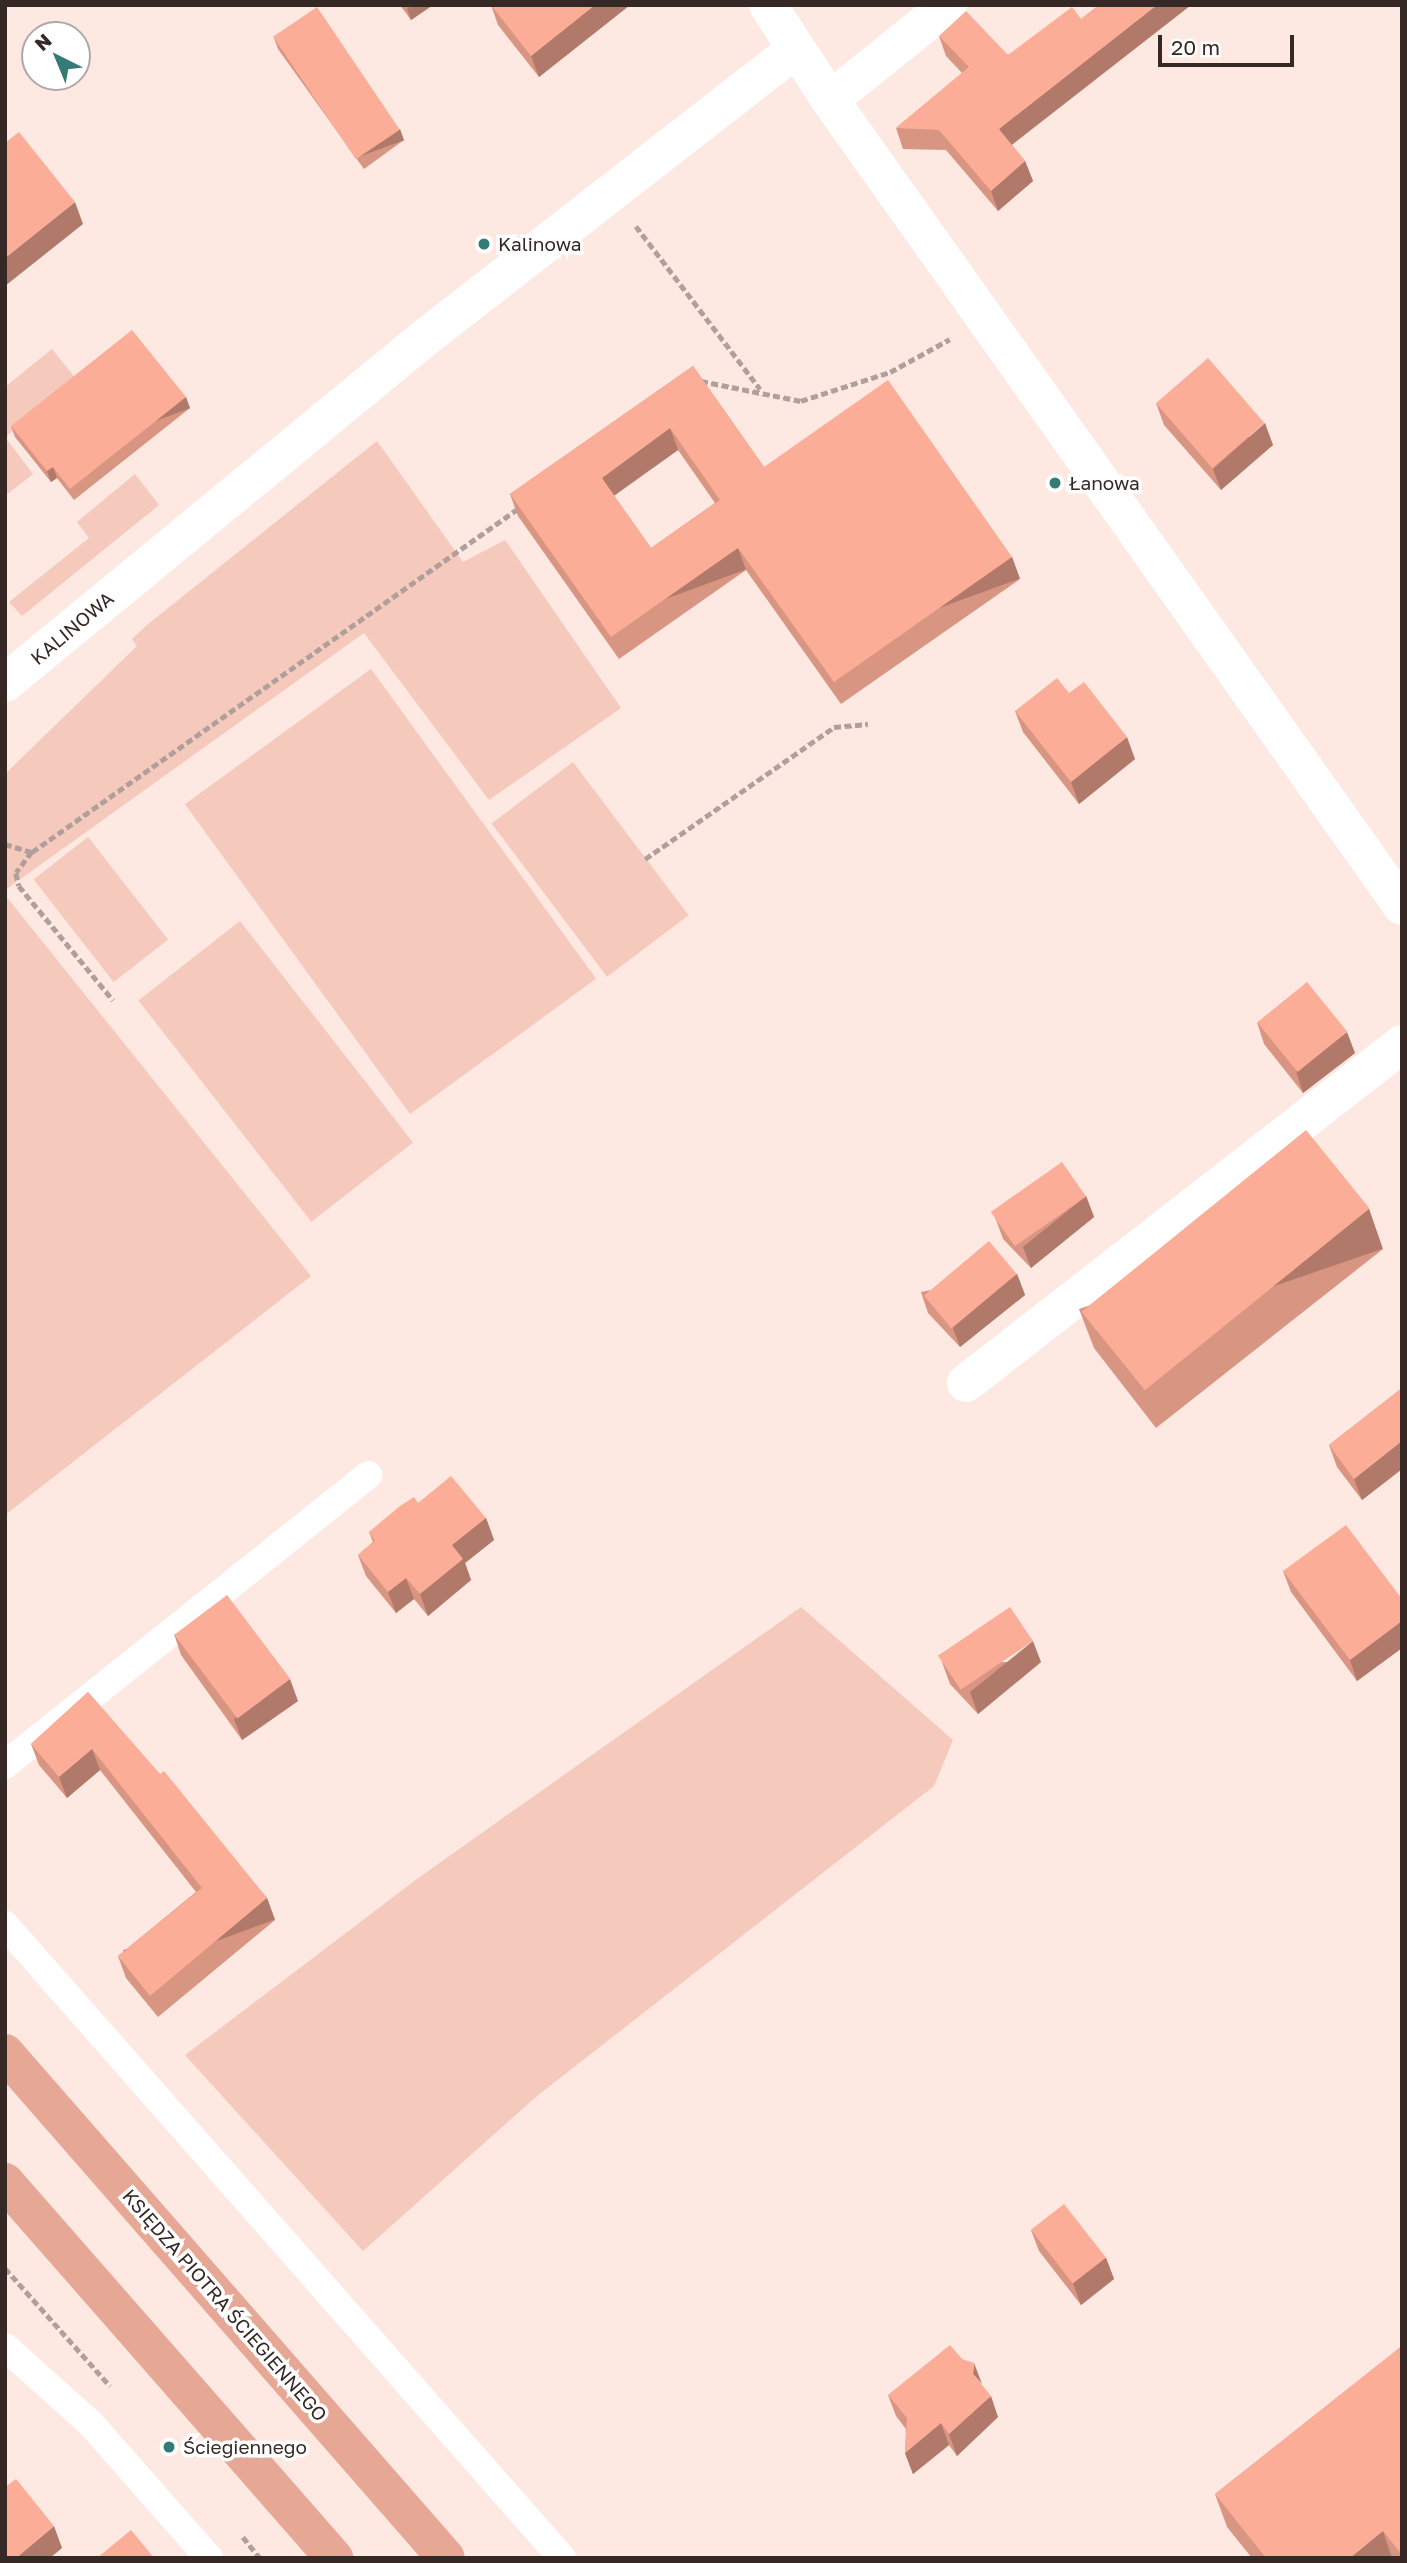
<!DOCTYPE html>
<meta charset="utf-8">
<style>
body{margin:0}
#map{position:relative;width:1407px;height:2563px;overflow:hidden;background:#fde8e2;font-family:"Golos Text",sans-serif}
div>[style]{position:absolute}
.green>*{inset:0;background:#f5c9bc;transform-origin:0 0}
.path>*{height:4.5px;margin-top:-2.25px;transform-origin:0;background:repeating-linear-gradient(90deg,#b19f9b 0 7px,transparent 0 10.5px)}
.service>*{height:28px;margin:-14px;padding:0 14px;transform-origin:14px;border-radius:14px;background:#fff}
.minor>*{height:38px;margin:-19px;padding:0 19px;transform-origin:19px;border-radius:19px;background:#fff}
.primary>*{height:38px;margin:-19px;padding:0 19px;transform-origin:19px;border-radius:19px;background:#e7a795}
.wall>*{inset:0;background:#d89582}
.shaded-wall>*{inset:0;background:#b0796a;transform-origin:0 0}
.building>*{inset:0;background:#fbad97;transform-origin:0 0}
.dots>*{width:19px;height:19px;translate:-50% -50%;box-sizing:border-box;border:4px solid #fff;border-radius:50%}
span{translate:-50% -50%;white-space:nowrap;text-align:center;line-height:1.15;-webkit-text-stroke:7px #fff;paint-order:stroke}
.poi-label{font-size:19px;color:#352825}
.left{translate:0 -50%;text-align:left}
.street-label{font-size:19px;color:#352825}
.frame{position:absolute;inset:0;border:7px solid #352825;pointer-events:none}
.north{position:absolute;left:21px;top:21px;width:70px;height:70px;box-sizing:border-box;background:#fff;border:2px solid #aea9a8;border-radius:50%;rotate:317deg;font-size:19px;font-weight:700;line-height:28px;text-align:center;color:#352825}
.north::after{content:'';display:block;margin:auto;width:24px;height:32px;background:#337b74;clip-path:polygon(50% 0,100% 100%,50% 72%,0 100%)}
.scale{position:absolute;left:1158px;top:35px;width:136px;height:32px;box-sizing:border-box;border:4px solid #352825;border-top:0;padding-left:9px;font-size:21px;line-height:24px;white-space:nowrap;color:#352825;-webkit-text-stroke:5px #fff;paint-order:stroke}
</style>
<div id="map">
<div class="green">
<div style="clip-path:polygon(52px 349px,77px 380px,5px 437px,5px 387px)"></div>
<div style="clip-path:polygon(5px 437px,33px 474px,5px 496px)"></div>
<div style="clip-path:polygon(377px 441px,463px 562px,505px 540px,621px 708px,489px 800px,364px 633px,5px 890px,5px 774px,137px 646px,132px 639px,147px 625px)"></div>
<div style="clip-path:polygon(135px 474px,159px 505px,22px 616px,9px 602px,89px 538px,77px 522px)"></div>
<div style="left:371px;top:669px;width:383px;height:230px;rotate:54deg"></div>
<div style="left:573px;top:762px;width:192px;height:102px;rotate:53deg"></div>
<div style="left:88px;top:837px;width:130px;height:69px;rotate:52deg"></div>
<div style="clip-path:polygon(5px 895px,311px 1276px,5px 1515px)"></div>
<div style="left:240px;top:921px;width:281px;height:129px;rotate:52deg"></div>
<div style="clip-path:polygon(801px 1607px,953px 1740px,934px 1786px,537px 2096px,363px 2251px,185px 2055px,417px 1879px)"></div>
</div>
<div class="path">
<div style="left:636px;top:226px;width:205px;rotate:52.7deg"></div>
<div style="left:701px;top:381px;width:102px;rotate:11.3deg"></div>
<div style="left:801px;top:401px;width:94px;rotate:-18deg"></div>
<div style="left:890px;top:372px;width:68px;rotate:-28.8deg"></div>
<div style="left:5px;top:844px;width:28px;rotate:17deg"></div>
<div style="left:32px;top:852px;width:596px;rotate:-35.24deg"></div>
<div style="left:32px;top:852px;width:26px;rotate:127deg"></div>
<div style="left:16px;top:873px;width:13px;rotate:77deg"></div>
<div style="left:19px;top:886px;width:148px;rotate:50.5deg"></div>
<div style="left:645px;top:859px;width:231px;rotate:-34.9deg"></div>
<div style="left:834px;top:727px;width:34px;rotate:-5deg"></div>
<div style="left:5px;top:2268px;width:158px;rotate:48.3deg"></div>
<div style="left:243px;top:2537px;width:27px;rotate:51deg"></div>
</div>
<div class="service">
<div style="left:5px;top:1765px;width:465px;rotate:-38.6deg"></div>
<div style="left:5px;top:1925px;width:843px;rotate:48.65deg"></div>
<div style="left:5px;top:2347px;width:115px;rotate:41.8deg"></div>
<div style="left:91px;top:2424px;width:179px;rotate:48.6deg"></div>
</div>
<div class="minor">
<div style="left:768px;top:5px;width:113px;rotate:56.9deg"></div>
<div style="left:830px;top:100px;width:988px;rotate:54.64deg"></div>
<div style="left:830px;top:100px;width:151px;rotate:-38.8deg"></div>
<div style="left:5px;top:683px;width:545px;rotate:-39.42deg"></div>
<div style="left:426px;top:337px;width:469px;rotate:-37.9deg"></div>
<div style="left:966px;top:1383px;width:552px;rotate:-37.87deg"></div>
</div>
<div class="primary">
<div style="left:5px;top:2053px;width:670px;rotate:48.87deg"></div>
<div style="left:5px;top:2182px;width:500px;rotate:48.8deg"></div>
</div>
<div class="wall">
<div style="clip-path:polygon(400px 5px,433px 5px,411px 20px)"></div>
<div style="clip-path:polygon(491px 5px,630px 5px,539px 77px,498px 25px)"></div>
<div style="clip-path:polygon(1099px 5px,1191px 5px,1012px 145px,1025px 161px,1033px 181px,998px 211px,946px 150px,903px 149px,896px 128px,962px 73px,946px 56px,939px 36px,1008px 55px,1081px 19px)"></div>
<div style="clip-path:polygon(274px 38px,404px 140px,364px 169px,278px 49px)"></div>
<div style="clip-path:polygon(evenodd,693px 366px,764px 467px,1012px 557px,1020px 579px,841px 704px,746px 570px,619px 659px,518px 516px,510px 494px,693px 366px,678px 450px,715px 503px,651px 548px,614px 496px,678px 450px)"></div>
<div style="clip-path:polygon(1156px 403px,1273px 445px,1221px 490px,1164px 425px)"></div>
<div style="clip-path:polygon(190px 408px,74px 500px,57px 478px,51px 482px,15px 437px,11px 426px)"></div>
<div style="clip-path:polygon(1069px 693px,1135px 759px,1079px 804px,1023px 732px,1015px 711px)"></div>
<div style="clip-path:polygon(1257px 1022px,1355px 1053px,1303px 1093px,1264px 1044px)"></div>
<div style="clip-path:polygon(1086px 1196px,1094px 1217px,1031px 1268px,1003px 1239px,995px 1217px)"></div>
<div style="clip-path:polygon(1369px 1209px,1383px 1249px,1156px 1428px,1094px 1348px,1079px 1309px)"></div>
<div style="clip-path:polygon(1017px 1274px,1025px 1295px,960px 1347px,928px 1313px,921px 1292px)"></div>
<div style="clip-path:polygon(1402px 1388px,1402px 1469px,1362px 1500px,1337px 1467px,1329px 1445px)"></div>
<div style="clip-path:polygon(418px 1503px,486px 1518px,494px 1540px,465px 1563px,471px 1580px,428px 1616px,414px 1599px,396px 1613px,366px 1576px,358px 1555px,373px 1542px,369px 1532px)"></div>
<div style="clip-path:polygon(1283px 1571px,1402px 1599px,1402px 1648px,1357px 1681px,1291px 1592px)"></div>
<div style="clip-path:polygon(174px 1634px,298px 1701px,242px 1740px,181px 1655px)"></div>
<div style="clip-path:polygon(942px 1662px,1041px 1662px,978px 1714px,950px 1684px)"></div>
<div style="clip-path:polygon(88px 1692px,267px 1898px,275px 1920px,158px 2017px,126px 1978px,118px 1956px,196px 1892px,100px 1770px,67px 1798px,39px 1765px,31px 1744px)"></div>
<div style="clip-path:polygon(1031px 2230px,1106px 2258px,1114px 2279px,1081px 2305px,1039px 2251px)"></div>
<div style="clip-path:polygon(1402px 2346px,1402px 2558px,1252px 2558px,1227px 2527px,1215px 2494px)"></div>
<div style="clip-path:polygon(982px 2385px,998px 2417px,957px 2456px,949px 2445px,913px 2474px,905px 2453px,906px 2429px,896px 2416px,888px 2395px)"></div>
</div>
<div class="shaded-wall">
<div style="clip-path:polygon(412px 5px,433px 5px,411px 20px,407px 9px)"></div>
<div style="clip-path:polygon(595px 5px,630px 5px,539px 77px,531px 56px)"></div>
<div style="clip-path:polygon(1157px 5px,1191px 5px,1006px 149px,999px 129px)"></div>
<div style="left:400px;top:129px;width:12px;height:49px;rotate:70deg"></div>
<div style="clip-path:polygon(1025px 161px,1033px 181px,998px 211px,991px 191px)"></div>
<div style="clip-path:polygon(75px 202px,83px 224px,5px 286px,5px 258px)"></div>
<div style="left:186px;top:397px;width:12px;height:148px;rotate:70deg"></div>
<div style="clip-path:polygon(1265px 423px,1273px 445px,1221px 490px,1213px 469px)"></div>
<div style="clip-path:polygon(670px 428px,678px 450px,609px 499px,602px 478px)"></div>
<div style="clip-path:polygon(53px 467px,57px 478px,51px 482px,47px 471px)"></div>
<div style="left:738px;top:548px;width:23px;height:155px;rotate:70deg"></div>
<div style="left:1012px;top:557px;width:23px;height:218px;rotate:70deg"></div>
<div style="clip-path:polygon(1127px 737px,1135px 759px,1079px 804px,1071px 782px)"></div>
<div style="clip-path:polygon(1347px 1032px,1355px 1053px,1303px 1093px,1296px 1071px)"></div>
<div style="clip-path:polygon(1086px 1196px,1094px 1217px,1031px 1268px,1023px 1247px)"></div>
<div style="left:1369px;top:1209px;width:42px;height:289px;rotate:71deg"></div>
<div style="clip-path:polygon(1017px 1274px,1025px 1295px,960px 1347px,952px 1325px)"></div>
<div style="clip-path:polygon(1402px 1441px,1402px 1469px,1362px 1500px,1354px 1479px)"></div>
<div style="clip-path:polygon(486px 1518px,494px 1540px,465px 1563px,471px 1580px,428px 1616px,420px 1594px,452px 1545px)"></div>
<div style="clip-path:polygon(406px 1578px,414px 1599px,396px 1613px,388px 1592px)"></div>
<div style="clip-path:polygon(1402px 1621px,1402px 1648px,1357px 1681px,1350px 1660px)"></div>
<div style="clip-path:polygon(1033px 1641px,1041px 1662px,978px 1714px,970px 1692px)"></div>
<div style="clip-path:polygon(290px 1679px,298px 1701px,242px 1740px,234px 1719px)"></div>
<div style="clip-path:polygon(92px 1749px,100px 1770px,67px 1798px,59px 1777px)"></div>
<div style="left:267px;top:1898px;width:23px;height:153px;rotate:70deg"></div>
<div style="clip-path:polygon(1106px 2258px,1114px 2279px,1081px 2305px,1073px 2283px)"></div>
<div style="clip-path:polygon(974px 2363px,982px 2384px,973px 2374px)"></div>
<div style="clip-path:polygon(991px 2396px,998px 2417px,957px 2456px,949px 2434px)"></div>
<div style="clip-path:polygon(941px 2423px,949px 2445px,913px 2474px,905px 2453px)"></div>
<div style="clip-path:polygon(54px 2526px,62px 2548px,50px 2558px,16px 2558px)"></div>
<div style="clip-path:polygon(1383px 2531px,1392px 2558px,1350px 2558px)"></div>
</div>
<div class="building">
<div style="clip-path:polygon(491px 5px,595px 5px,531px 56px)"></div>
<div style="clip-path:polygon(1099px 5px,1157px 5px,999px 129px,1025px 161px,991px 191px,939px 130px,896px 128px,969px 67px,939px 36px,966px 11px,1008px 55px,1072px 7px,1081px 19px)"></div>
<div style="left:317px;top:7px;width:148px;height:53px;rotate:56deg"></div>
<div style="clip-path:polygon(19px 132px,75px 202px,5px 258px,5px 143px)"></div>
<div style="clip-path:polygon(132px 330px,186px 397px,70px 489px,53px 467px,47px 471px,11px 426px)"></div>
<div style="left:1208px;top:358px;width:86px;height:69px;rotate:49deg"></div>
<div style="clip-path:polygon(evenodd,693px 366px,764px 467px,888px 380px,1012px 557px,834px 682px,738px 548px,611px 637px,510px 494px,693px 366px,670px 428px,720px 500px,651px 548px,602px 478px,670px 428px)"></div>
<div style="clip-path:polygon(1057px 678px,1069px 693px,1084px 682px,1127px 737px,1071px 782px,1015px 711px)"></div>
<div style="left:1307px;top:982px;width:64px;height:64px;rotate:51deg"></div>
<div style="left:1306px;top:1130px;width:101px;height:289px;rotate:51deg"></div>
<div style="left:1062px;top:1162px;width:42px;height:87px;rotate:55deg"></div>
<div style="left:989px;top:1241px;width:43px;height:85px;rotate:50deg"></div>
<div style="clip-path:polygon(1402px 1388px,1402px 1441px,1354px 1479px,1329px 1445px)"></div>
<div style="clip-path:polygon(451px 1476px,486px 1518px,452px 1545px,463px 1559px,420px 1594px,406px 1578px,388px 1592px,358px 1555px,375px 1541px,369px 1532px,400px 1506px,414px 1497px,418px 1503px)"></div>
<div style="clip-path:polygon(1346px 1525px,1402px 1599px,1402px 1621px,1350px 1660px,1283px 1571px)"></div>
<div style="left:227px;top:1595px;width:105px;height:66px;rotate:53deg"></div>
<div style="left:1010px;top:1607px;width:41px;height:87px;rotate:56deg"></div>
<div style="clip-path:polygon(88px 1692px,160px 1774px,164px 1771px,267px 1898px,150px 1996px,118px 1956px,202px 1888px,92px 1749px,59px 1777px,31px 1744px)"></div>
<div style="left:1064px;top:2204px;width:68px;height:42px;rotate:52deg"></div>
<div style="clip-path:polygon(950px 2345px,962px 2359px,974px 2363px,973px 2374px,991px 2396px,949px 2434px,941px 2423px,905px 2453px,907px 2418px,888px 2395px)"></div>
<div style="clip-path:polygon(1402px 2346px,1402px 2555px,1383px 2531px,1350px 2558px,1266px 2558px,1215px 2494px)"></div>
<div style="clip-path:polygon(16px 2479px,54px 2526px,16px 2558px,5px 2558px,5px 2487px)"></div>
<div style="clip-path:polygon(131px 2530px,154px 2558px,97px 2558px)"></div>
</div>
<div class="dots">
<div style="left:484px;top:244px;background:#337b74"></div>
<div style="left:1055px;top:483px;background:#337b74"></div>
<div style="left:169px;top:2447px;background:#337b74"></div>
</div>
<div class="poi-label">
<span class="left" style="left:498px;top:244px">Kalinowa</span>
<span class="left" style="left:1069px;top:483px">Łanowa</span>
<span class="left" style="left:183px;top:2447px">Ściegiennego</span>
</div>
<div class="street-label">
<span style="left:72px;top:628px;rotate:-40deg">KALINOWA</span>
<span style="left:225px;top:2305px;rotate:49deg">KSIĘDZA PIOTRA ŚCIEGIENNEGO</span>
</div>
<div class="frame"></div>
<div class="north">N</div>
<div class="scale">20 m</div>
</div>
